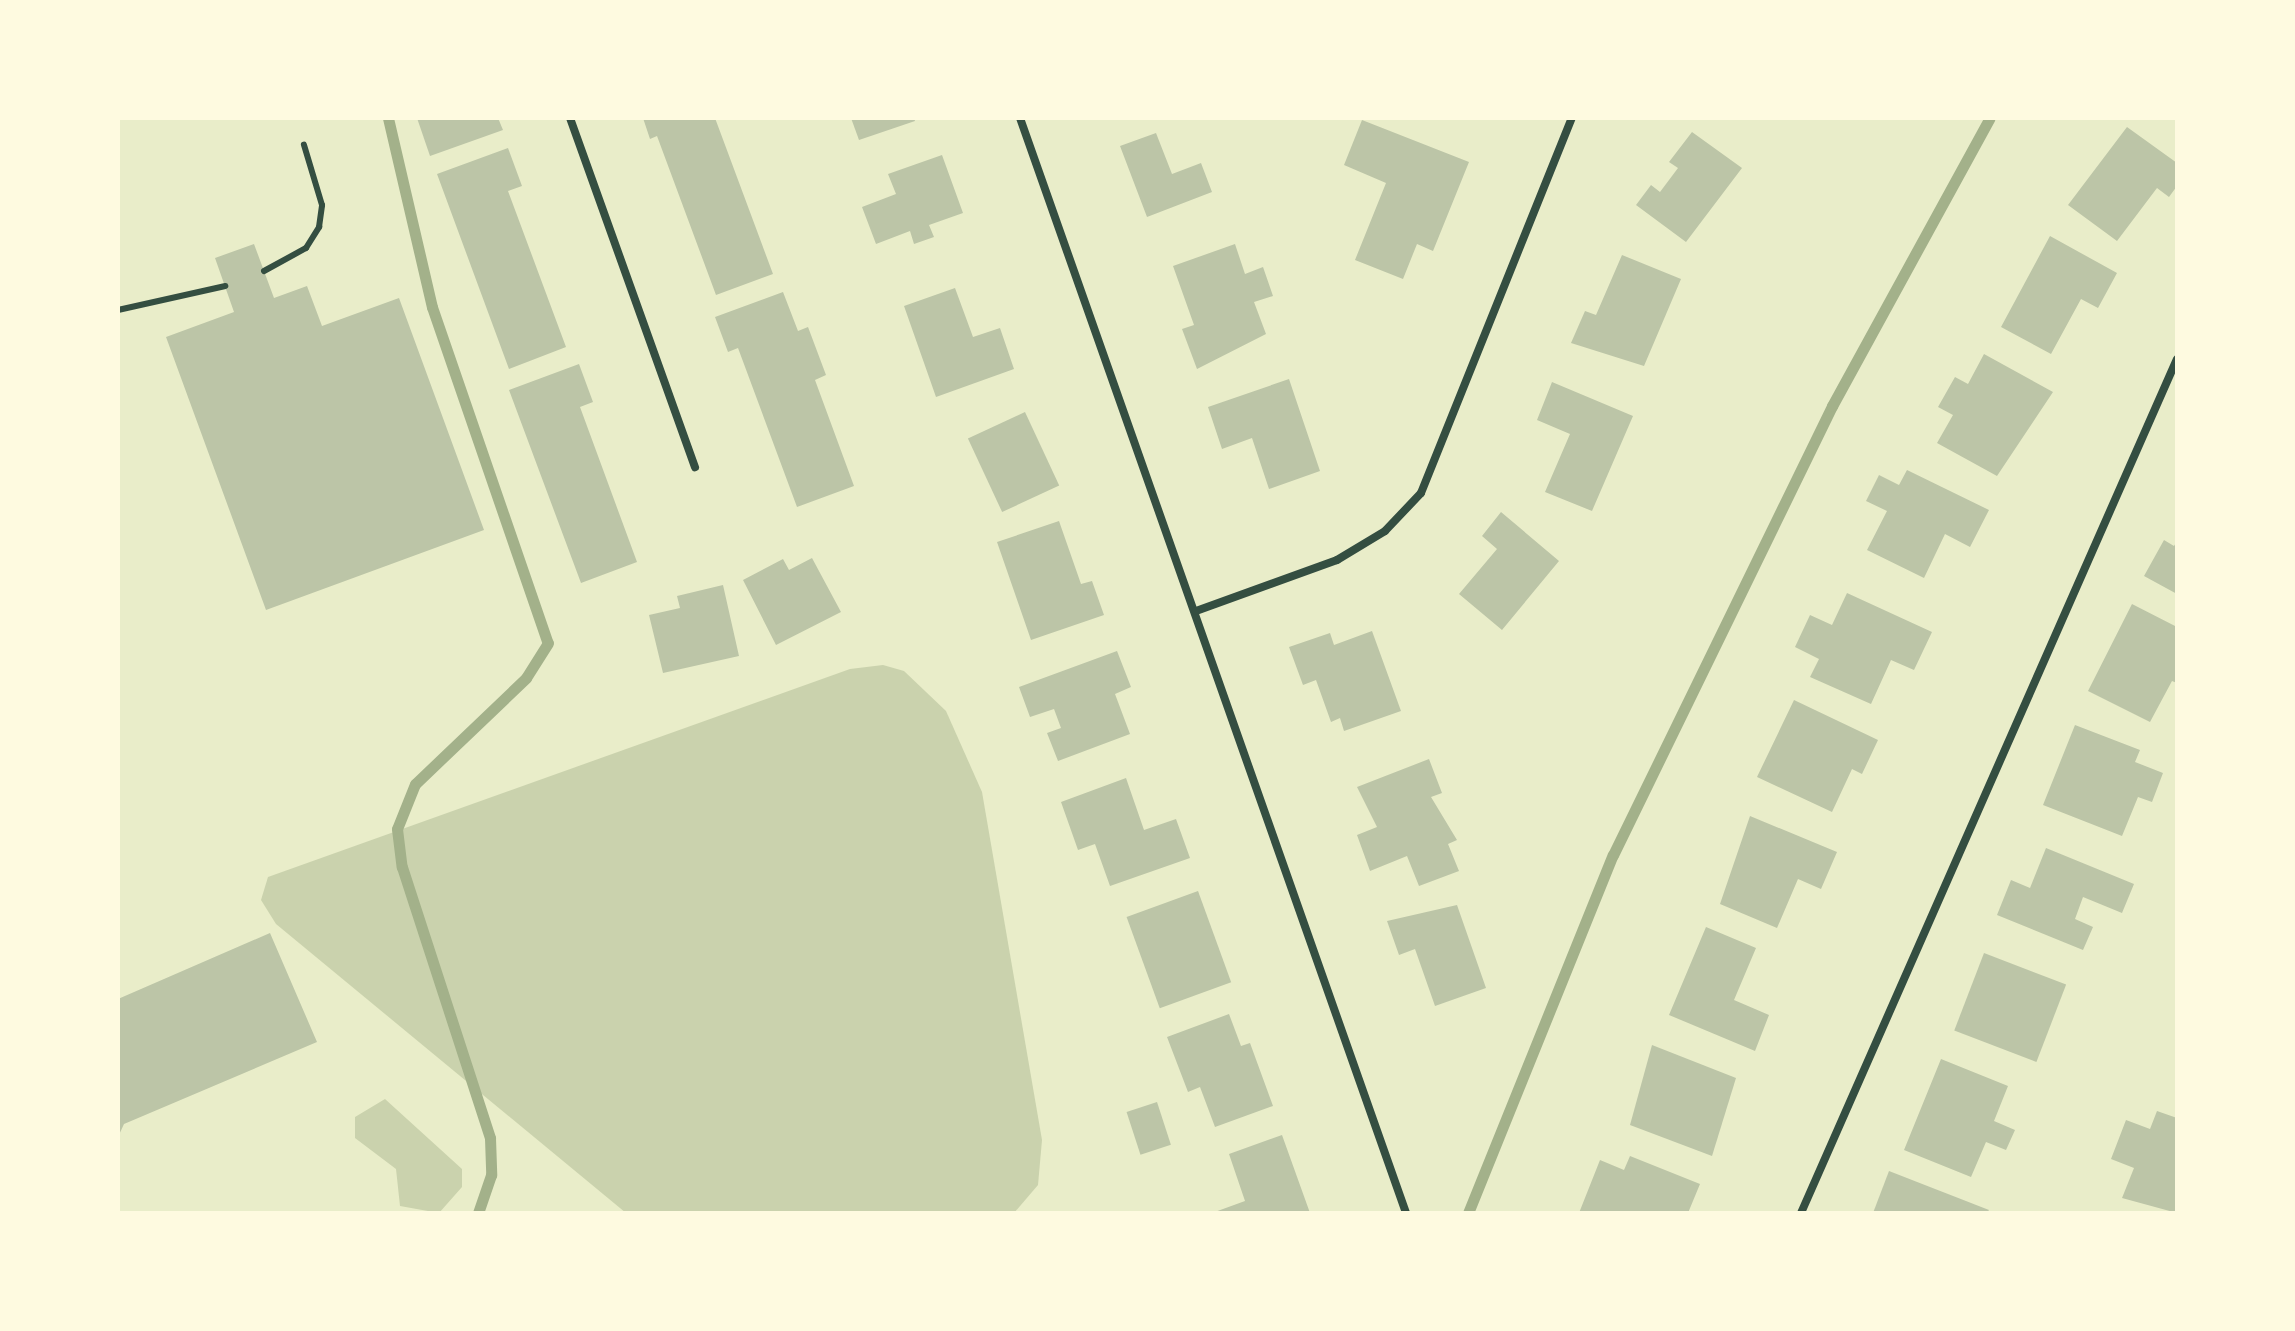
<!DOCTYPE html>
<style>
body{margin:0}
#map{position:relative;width:2295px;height:1331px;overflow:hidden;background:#e9edc9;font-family:"PT Sans",sans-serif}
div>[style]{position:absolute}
.green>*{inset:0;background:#cad2ad}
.stream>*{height:11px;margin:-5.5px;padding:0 5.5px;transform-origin:5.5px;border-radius:5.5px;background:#a3b18a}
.building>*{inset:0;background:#bcc5a7;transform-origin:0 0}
.service>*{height:6px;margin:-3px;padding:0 3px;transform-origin:3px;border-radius:3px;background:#344e41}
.minor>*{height:8px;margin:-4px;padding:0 4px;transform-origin:4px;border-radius:4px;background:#344e41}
span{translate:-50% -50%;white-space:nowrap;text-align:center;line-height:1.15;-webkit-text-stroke:8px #fefae0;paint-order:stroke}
.frame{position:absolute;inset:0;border:120px solid #fefae0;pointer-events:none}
</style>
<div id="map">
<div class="green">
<div style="clip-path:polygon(883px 665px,904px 671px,946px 711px,982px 792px,1042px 1140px,1038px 1185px,1014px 1213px,626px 1213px,276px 924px,261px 900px,268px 877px,850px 669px)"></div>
<div style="clip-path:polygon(385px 1099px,462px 1169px,462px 1187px,439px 1213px,400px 1206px,396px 1169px,355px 1138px,355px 1117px)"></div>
</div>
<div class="stream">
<div style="left:388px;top:118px;width:194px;rotate:76.9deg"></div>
<div style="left:432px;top:307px;width:355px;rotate:71deg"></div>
<div style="left:548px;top:643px;width:41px;rotate:122.2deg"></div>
<div style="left:526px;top:678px;width:153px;rotate:136.3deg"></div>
<div style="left:415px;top:784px;width:48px;rotate:111.8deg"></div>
<div style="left:397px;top:829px;width:38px;rotate:83deg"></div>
<div style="left:402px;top:867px;width:285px;rotate:72deg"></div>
<div style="left:490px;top:1138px;width:37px;rotate:88deg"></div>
<div style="left:491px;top:1175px;width:40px;rotate:108.9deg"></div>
<div style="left:1468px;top:1213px;width:386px;rotate:-68deg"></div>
<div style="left:1613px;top:855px;width:500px;rotate:-64deg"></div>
<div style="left:1832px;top:406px;width:328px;rotate:-61.3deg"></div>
</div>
<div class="building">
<div style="clip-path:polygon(417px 118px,498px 118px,503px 130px,430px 156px)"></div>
<div style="clip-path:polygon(643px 118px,715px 118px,773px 274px,716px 295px,657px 136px,650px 139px)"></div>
<div style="clip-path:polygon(851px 118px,914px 118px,915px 121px,859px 140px)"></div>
<div style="clip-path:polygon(1362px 120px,1469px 162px,1433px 251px,1417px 244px,1403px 279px,1355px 260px,1386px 183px,1344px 165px)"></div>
<div style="clip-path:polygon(2127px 127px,2177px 163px,2177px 186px,2169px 197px,2157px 188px,2117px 241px,2068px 205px)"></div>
<div style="clip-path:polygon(1692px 132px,1742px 168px,1686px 242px,1636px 205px,1651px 185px,1660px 192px,1678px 168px,1669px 162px)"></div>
<div style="clip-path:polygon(1156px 133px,1172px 174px,1201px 163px,1212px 192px,1147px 217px,1120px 146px)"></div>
<div style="clip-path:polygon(508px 148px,522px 186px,508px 191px,566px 347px,509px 369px,437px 174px)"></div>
<div style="clip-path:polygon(942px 155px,963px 213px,929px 225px,934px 237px,914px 244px,910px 231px,876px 244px,862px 207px,896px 194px,888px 174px)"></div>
<div style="clip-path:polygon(2050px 236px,2117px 273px,2098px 308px,2081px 299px,2051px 354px,2001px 327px)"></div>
<div style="clip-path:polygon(254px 244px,274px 298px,307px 286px,322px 326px,399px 298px,484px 530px,266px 610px,166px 337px,234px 312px,215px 258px)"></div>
<div style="clip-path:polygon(1235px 244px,1245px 274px,1263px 267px,1273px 296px,1254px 302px,1266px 334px,1197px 369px,1182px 329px,1194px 325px,1173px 266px)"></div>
<div style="clip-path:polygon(1622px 255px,1681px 279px,1644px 366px,1571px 343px,1585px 311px,1596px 315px)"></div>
<div style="clip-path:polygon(955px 288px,973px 337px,1000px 328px,1014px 369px,936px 397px,904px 306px)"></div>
<div style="clip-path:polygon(783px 292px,798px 331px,808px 327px,826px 375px,815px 380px,854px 486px,797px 507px,738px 348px,728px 352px,715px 317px)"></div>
<div style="clip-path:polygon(1984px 354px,2053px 392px,1997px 476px,1937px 443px,1953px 415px,1938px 407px,1955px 377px,1968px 384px)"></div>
<div style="clip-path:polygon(579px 364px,593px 402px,580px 407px,637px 562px,581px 583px,509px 390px)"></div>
<div style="clip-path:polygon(1289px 379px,1320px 471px,1269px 489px,1252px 438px,1222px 449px,1208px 407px)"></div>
<div style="clip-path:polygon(1552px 382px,1633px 416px,1592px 511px,1545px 492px,1570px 434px,1537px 420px)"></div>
<div style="left:1025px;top:412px;width:81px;height:63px;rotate:65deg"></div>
<div style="clip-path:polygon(1907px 470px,1989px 510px,1970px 547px,1945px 534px,1924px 578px,1867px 550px,1887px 511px,1866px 501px,1879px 475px,1899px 485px)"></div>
<div style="clip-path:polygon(1501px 512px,1559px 561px,1502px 630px,1459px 594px,1497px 549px,1482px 536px)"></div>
<div style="clip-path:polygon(1059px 521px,1081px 584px,1092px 581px,1104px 615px,1031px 640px,997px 542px)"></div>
<div style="clip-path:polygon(2164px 540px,2174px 546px,2177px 541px,2177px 594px,2144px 576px)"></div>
<div style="clip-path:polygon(812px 558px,841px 612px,776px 645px,743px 580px,783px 559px,789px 570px)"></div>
<div style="clip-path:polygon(723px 585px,739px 656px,663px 673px,649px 615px,680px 608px,677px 596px)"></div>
<div style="clip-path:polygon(1847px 593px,1932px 632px,1914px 670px,1891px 660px,1871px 704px,1810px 677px,1819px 659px,1795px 647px,1810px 615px,1832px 625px)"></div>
<div style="clip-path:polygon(2132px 604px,2177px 627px,2177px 683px,2172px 681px,2150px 722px,2088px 691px)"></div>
<div style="clip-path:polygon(1372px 631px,1401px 711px,1344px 731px,1340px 718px,1331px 722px,1316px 680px,1303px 685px,1289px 647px,1330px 633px,1334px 645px)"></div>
<div style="clip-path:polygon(1117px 651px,1131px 687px,1115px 694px,1130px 734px,1058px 761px,1047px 733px,1061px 728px,1054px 709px,1030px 717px,1019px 687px)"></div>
<div style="clip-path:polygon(1794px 700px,1878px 740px,1862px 774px,1852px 769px,1832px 812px,1757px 777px)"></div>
<div style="clip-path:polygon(2075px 725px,2140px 750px,2135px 762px,2163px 773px,2152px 802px,2138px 797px,2122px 836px,2043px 805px)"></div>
<div style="clip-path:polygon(1429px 759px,1442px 793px,1431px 797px,1457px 840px,1448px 844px,1459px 871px,1419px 886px,1407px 856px,1370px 871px,1357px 835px,1377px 827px,1357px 787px)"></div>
<div style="clip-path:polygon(1126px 778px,1144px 830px,1176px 819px,1190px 858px,1110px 886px,1095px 844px,1078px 850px,1061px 802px)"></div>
<div style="clip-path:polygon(1750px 816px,1837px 852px,1821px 889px,1798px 879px,1777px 928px,1720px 904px)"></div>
<div style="clip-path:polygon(2046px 848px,2134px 884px,2122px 913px,2083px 897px,2075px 919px,2093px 927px,2083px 950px,1997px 915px,2011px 880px,2030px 888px)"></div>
<div style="left:1198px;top:891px;width:97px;height:76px;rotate:70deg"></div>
<div style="clip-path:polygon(1457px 905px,1486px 988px,1435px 1006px,1415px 949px,1399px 955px,1387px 921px)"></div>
<div style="clip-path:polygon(1706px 927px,1756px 948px,1734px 1000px,1769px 1015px,1755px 1051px,1669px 1015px)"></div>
<div style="clip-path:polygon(270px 933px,317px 1042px,124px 1124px,118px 1137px,118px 999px)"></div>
<div style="left:1984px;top:953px;width:88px;height:83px;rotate:21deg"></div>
<div style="clip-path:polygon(1229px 1014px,1241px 1046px,1250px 1043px,1273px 1106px,1215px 1127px,1200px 1087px,1188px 1092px,1167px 1037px)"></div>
<div style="clip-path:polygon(1652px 1045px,1736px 1078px,1712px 1156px,1630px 1125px)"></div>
<div style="clip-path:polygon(1941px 1059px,2008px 1086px,1994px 1121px,2015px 1130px,2006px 1150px,1986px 1142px,1971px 1177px,1904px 1150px)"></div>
<div style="left:1157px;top:1102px;width:45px;height:32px;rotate:72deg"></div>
<div style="clip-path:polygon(2157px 1111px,2177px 1118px,2177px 1213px,2122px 1198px,2134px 1168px,2111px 1159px,2126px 1120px,2150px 1129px)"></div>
<div style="clip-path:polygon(1282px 1135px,1310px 1213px,1212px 1213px,1245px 1201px,1229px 1154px)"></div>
<div style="clip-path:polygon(1630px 1156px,1700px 1184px,1688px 1213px,1579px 1213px,1600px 1160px,1624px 1170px)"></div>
<div style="clip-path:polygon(1889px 1171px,1989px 1210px,1987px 1213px,1873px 1213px)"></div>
</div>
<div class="service">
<div style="left:264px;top:271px;width:48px;rotate:-28.7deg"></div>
<div style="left:306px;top:248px;width:25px;rotate:-58deg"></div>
<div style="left:319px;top:227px;width:22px;rotate:-82deg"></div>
<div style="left:322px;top:205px;width:63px;rotate:-106.7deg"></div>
<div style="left:118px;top:310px;width:110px;rotate:-12.6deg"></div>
</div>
<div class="minor">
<div style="left:570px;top:118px;width:371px;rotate:70.3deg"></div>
<div style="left:1020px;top:118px;width:1161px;rotate:70.58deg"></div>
<div style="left:1196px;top:611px;width:150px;rotate:-19.9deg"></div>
<div style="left:1337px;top:560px;width:56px;rotate:-31.1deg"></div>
<div style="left:1385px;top:531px;width:52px;rotate:-46.5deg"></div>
<div style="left:1421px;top:493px;width:404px;rotate:-68.1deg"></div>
<div style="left:1801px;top:1213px;width:933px;rotate:-66.24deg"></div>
</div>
<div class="frame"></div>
</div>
